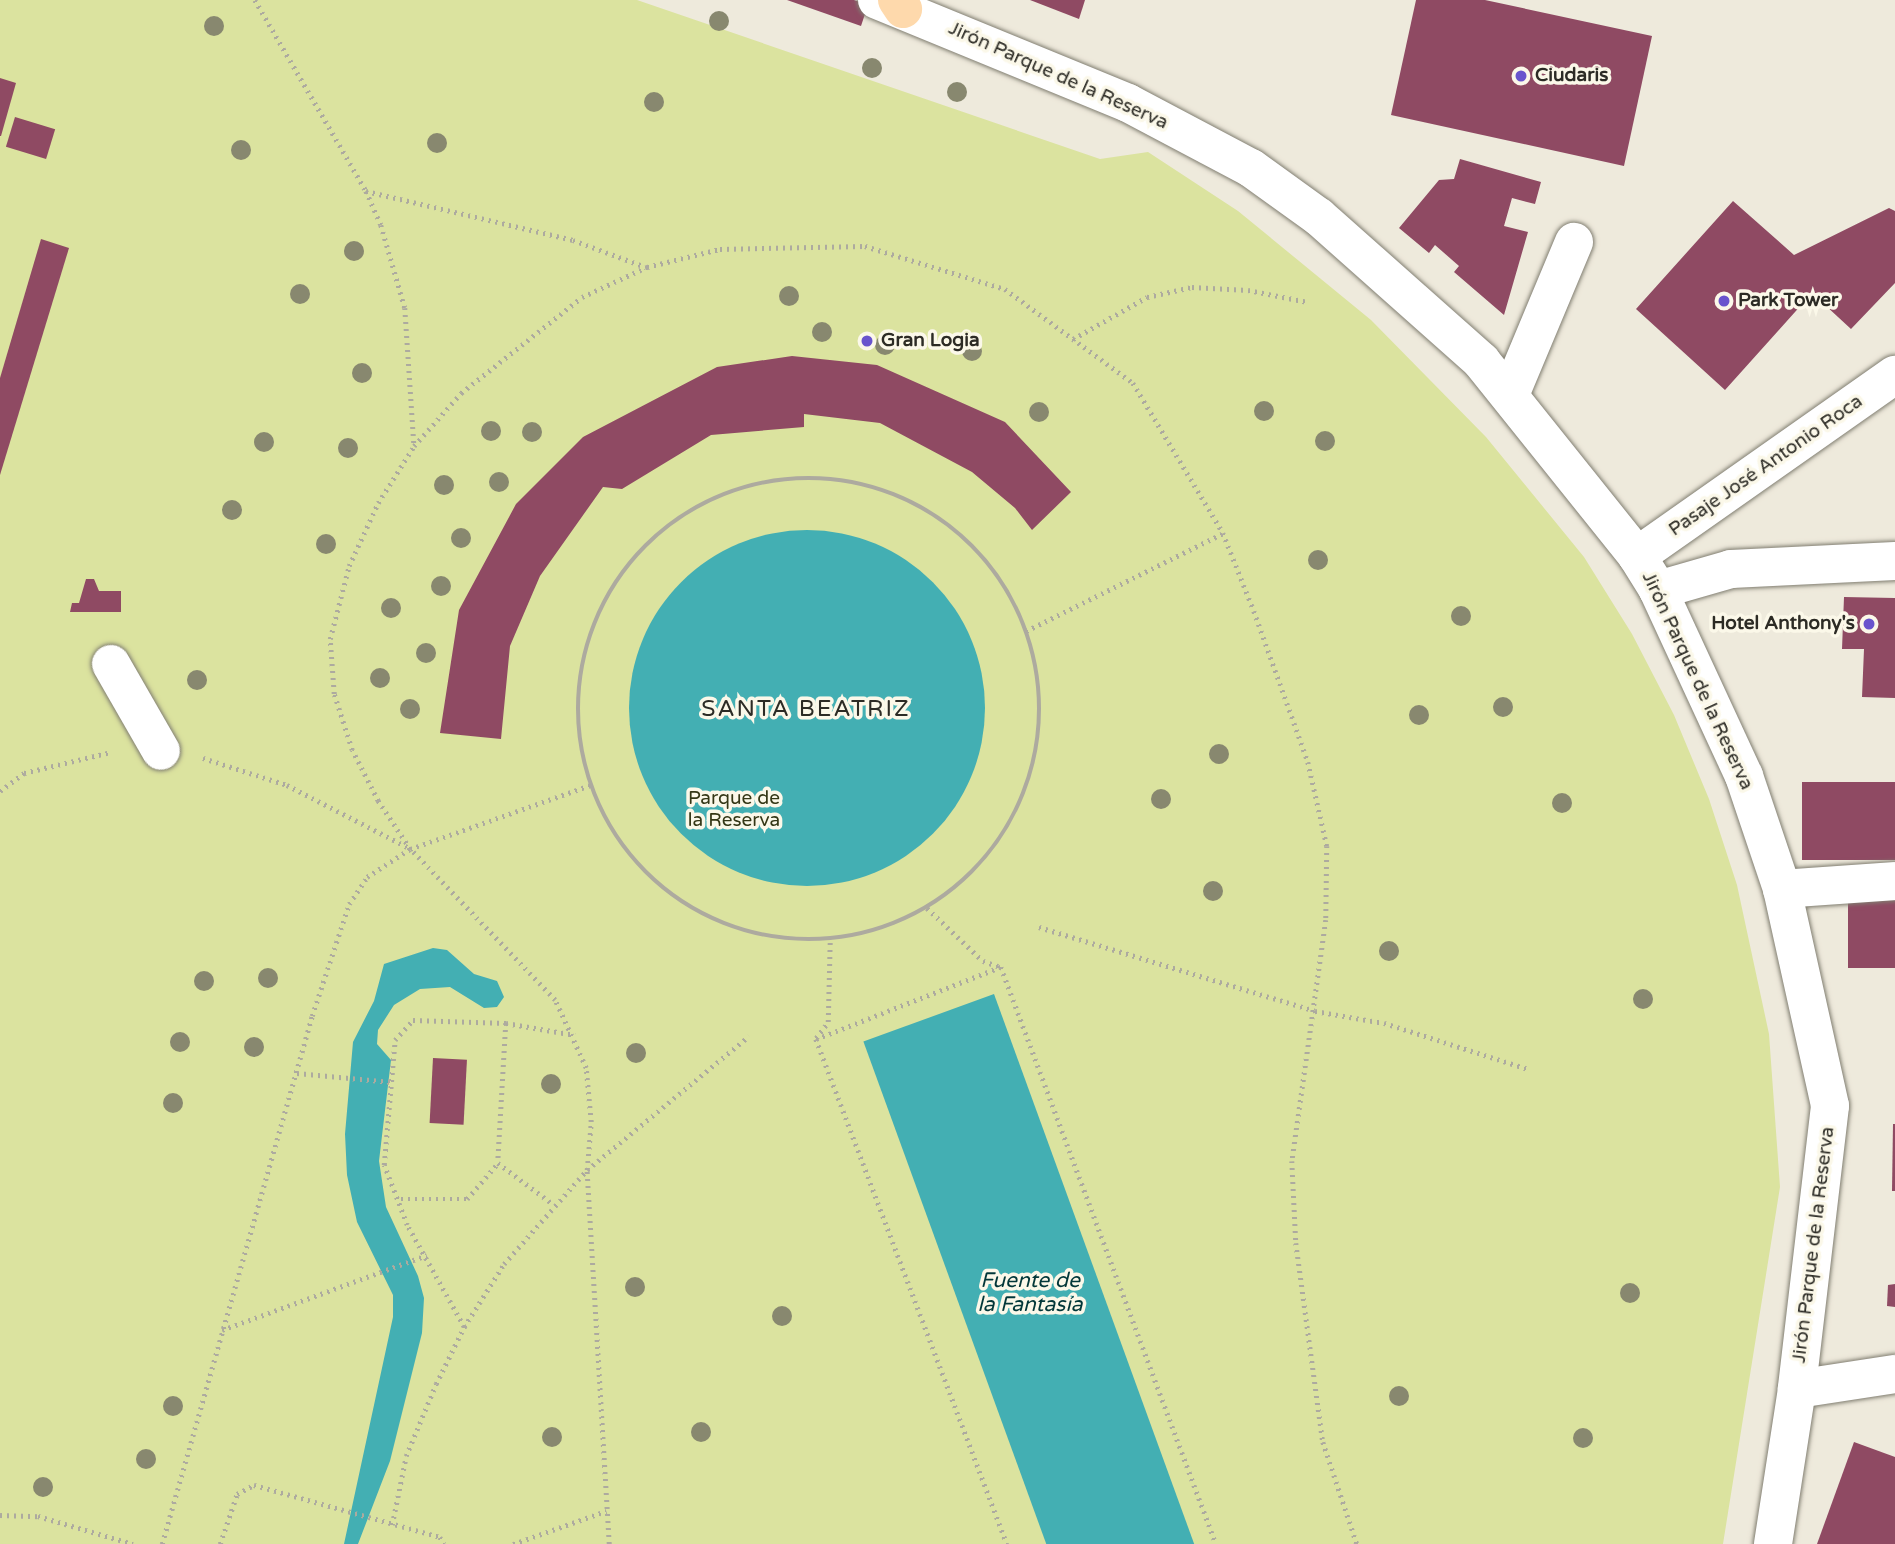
<!DOCTYPE html>
<meta charset="utf-8">
<style>
body{margin:0}
#map{position:relative;width:1895px;height:1544px;overflow:hidden;background:#eeeadc;font-family:"Varela Round",sans-serif}
div>[style]{position:absolute}
.green>*{inset:0;background:#dbe39f}
.water>*{inset:0;background:#43afb3;transform-origin:0 0}
.round{border-radius:50%}
.building>*{inset:0;background:#8f4a63;transform-origin:0 0}
.path>*{height:4.5px;margin-top:-2.25px;transform-origin:0;background:repeating-linear-gradient(90deg,#adaa9f 0 2px,transparent 0 7px)}
.path>.ring{margin:-2.25px;padding:0;box-sizing:content-box;background:none;border:4.5px solid #adaa9f;border-radius:50%}
.roads{filter:drop-shadow(0 0 2px #817e71) drop-shadow(0 0 2px #817e71)}
.minor>*{height:38px;margin:-19px;padding:0 19px;transform-origin:19px;border-radius:19px;background:#fff}
.major>*{height:38px;margin:-19px;padding:0 19px;transform-origin:19px;border-radius:19px;background:#fed9ac}
.trees>*{width:20px;height:20px;margin:-10px;border-radius:50%;background:#88886f}
.dots>*{width:19px;height:19px;translate:-50% -50%;box-sizing:border-box;border:4px solid #fbf8e9;border-radius:50%}
span{translate:-50% -50%;white-space:nowrap;text-align:center;line-height:1.15;-webkit-text-stroke:7px #fbf8e9;paint-order:stroke}
.street-label{font-size:19px;color:#2c2b25}
.poi-label{font-size:19px;color:#2c2b25;font-weight:700}
.left{translate:0 -50%;text-align:left}
.right{translate:-100% -50%;text-align:right}
.park-label{font-size:19px;color:#343716}
.water-label{font-size:21px;color:#023739;font-style:italic}
.quarter-label{font-size:23px;color:#2c2b25;letter-spacing:2px}
</style>
<div id="map">
<div class="green">
<div style="clip-path:polygon(0 0,637px 0,1100px 159px,1148px 152px,1238px 211px,1371px 320px,1486px 437px,1584px 557px,1632px 634px,1674px 715px,1709px 799px,1737px 885px,1769px 1034px,1780px 1187px,1723px 1544px,0 1544px)"></div>
</div>
<div class="water">
<div class="round" style="left:629px;top:530px;width:356px;height:356px"></div>
<div style="clip-path:polygon(433px 948px,447px 950px,474px 974px,497px 981px,504px 997px,497px 1007px,484px 1008px,450px 987px,420px 989px,394px 1005px,378px 1030px,377px 1044px,391px 1060px,379px 1161px,386px 1207px,418px 1276px,424px 1298px,422px 1333px,390px 1461px,358px 1544px,344px 1544px,393px 1317px,393px 1295px,357px 1222px,347px 1175px,345px 1134px,353px 1042px,374px 1001px,384px 964px)"></div>
<div style="left:994px;top:994px;width:586px;height:139px;rotate:70deg"></div>
</div>
<div class="building">
<div style="clip-path:polygon(787px 0,854px 0,868px 5px,861px 26px)"></div>
<div style="clip-path:polygon(1030px 0,1085px 0,1079px 19px)"></div>
<div style="clip-path:polygon(1416px 0,1485px 0,1652px 36px,1624px 166px,1391px 115px)"></div>
<div style="clip-path:polygon(0 78px,16px 83px,1px 136px,0 136px)"></div>
<div style="left:15px;top:117px;width:42px;height:31px;rotate:17deg"></div>
<div style="clip-path:polygon(1460px 159px,1541px 182px,1535px 204px,1512px 198px,1504px 226px,1528px 232px,1504px 315px,1454px 272px,1459px 266px,1435px 245px,1429px 253px,1399px 228px,1439px 180px,1454px 179px)"></div>
<div style="clip-path:polygon(1733px 201px,1794px 255px,1889px 208px,1895px 211px,1895px 283px,1851px 329px,1812px 293px,1725px 390px,1636px 309px)"></div>
<div style="clip-path:polygon(41px 239px,69px 248px,0 475px,0 378px)"></div>
<div style="clip-path:polygon(792px 356px,877px 365px,1005px 422px,1071px 492px,1032px 530px,1015px 508px,972px 472px,880px 423px,804px 414px,804px 427px,711px 435px,622px 489px,603px 487px,540px 576px,510px 646px,501px 739px,440px 733px,459px 610px,516px 504px,583px 437px,717px 367px)"></div>
<div style="clip-path:polygon(86px 579px,94px 579px,99px 591px,121px 591px,121px 612px,70px 612px,72px 603px,79px 603px)"></div>
<div style="clip-path:polygon(1844px 597px,1895px 598px,1895px 698px,1862px 697px,1864px 649px,1842px 649px)"></div>
<div style="left:1895px;top:782px;width:78px;height:93px;rotate:90deg"></div>
<div style="left:1895px;top:893px;width:75px;height:47px;rotate:90deg"></div>
<div style="left:433px;top:1058px;width:34px;height:65px;rotate:3deg"></div>
<div style="clip-path:polygon(1893px 1124px,1895px 1124px,1895px 1191px,1892px 1191px)"></div>
<div style="clip-path:polygon(1895px 1284px,1895px 1307px,1887px 1306px,1888px 1285px)"></div>
<div style="clip-path:polygon(1854px 1442px,1895px 1457px,1895px 1544px,1817px 1544px)"></div>
</div>
<div class="path">
<div style="left:255px;top:0;width:221px;rotate:59.8deg"></div>
<div style="left:366px;top:191px;width:37px;rotate:66deg"></div>
<div style="left:381px;top:225px;width:86px;rotate:73.9deg"></div>
<div style="left:405px;top:308px;width:137px;rotate:86.2deg"></div>
<div style="left:366px;top:191px;width:213px;rotate:13.3deg"></div>
<div style="left:573px;top:240px;width:78px;rotate:20.3deg"></div>
<div style="left:1073px;top:339px;width:85px;rotate:-29.6deg"></div>
<div style="left:1147px;top:297px;width:46px;rotate:-12.5deg"></div>
<div style="left:1192px;top:287px;width:56px;rotate:3.1deg"></div>
<div style="left:1248px;top:290px;width:61px;rotate:11.3deg"></div>
<div class="ring" style="left:578px;top:478px;width:457.5px;height:457.5px"></div>
<div style="left:1026px;top:631px;width:220px;rotate:-26.4deg"></div>
<div style="left:203px;top:758px;width:88px;rotate:17.8deg"></div>
<div style="left:287px;top:785px;width:137px;rotate:27.3deg"></div>
<div style="left:0;top:791px;width:30px;rotate:-37deg"></div>
<div style="left:24px;top:773px;width:89px;rotate:-13.6deg"></div>
<div style="left:927px;top:908px;width:77px;rotate:43.4deg"></div>
<div style="left:983px;top:961px;width:18px;rotate:19deg"></div>
<div style="left:1039px;top:927px;width:288px;rotate:16.9deg"></div>
<div style="left:1315px;top:1011px;width:70px;rotate:9.9deg"></div>
<div style="left:1384px;top:1023px;width:151px;rotate:17.7deg"></div>
<div style="left:1001px;top:967px;width:616px;rotate:69.56deg"></div>
<div style="left:506px;top:1023px;width:140px;rotate:93.3deg"></div>
<div style="left:498px;top:1163px;width:69px;rotate:36.7deg"></div>
<div style="left:816px;top:1038px;width:20px;rotate:-53deg"></div>
<div style="left:828px;top:1022px;width:81px;rotate:-88.6deg"></div>
<div style="left:816px;top:1039px;width:540px;rotate:69.28deg"></div>
<div style="left:816px;top:1039px;width:199px;rotate:-21.3deg"></div>
<div style="left:297px;top:1073px;width:95px;rotate:5.4deg"></div>
<div style="left:401px;top:1199px;width:66px"></div>
<div style="left:467px;top:1199px;width:48px;rotate:-49.3deg"></div>
<div style="left:464px;top:1327px;width:117px;rotate:-119.2deg"></div>
<div style="left:407px;top:1225px;width:64px;rotate:-111deg"></div>
<div style="left:384px;top:1165px;width:125px;rotate:-85deg"></div>
<div style="left:395px;top:1040px;width:27px;rotate:-48deg"></div>
<div style="left:413px;top:1020px;width:93px;rotate:1.8deg"></div>
<div style="left:506px;top:1023px;width:70px;rotate:9.9deg"></div>
<div style="left:222px;top:1330px;width:218px;rotate:-20.1deg"></div>
<div style="left:0;top:1515px;width:38px;rotate:2deg"></div>
<div style="left:38px;top:1516px;width:99px;rotate:16.4deg"></div>
<div style="left:392px;top:1525px;width:70px;rotate:-78.5deg"></div>
<div style="left:406px;top:1456px;width:78px;rotate:-67.4deg"></div>
<div style="left:436px;top:1384px;width:64px;rotate:-63.8deg"></div>
<div style="left:464px;top:1327px;width:75px;rotate:-57.6deg"></div>
<div style="left:504px;top:1264px;width:125px;rotate:-48.6deg"></div>
<div style="left:587px;top:1170px;width:210px;rotate:-39.6deg"></div>
<div style="left:162px;top:1544px;width:549px;rotate:-74.14deg"></div>
<div style="left:312px;top:1016px;width:118px;rotate:-71.7deg"></div>
<div style="left:349px;top:904px;width:32px;rotate:-56deg"></div>
<div style="left:367px;top:877px;width:51px;rotate:-33.1deg"></div>
<div style="left:410px;top:849px;width:192px;rotate:-19.5deg"></div>
<div style="left:220px;top:1544px;width:53px;rotate:-71.2deg"></div>
<div style="left:237px;top:1494px;width:19px;rotate:-28deg"></div>
<div style="left:254px;top:1485px;width:193px;rotate:15.6deg"></div>
<div style="left:440px;top:1537px;width:8px;rotate:60deg"></div>
<div style="left:513px;top:1544px;width:99px;rotate:-19.5deg"></div>
<div style="left:609px;top:1544px;width:375px;rotate:-93.4deg"></div>
<div style="left:587px;top:1170px;width:48px;rotate:-85.2deg"></div>
<div style="left:591px;top:1122px;width:54px;rotate:-95.3deg"></div>
<div style="left:586px;top:1068px;width:75px;rotate:-114.5deg"></div>
<div style="left:555px;top:1000px;width:209px;rotate:-133.8deg"></div>
<div style="left:410px;top:849px;width:58px;rotate:-123.7deg"></div>
<div style="left:378px;top:801px;width:57px;rotate:-117deg"></div>
<div style="left:352px;top:750px;width:59px;rotate:-107.8deg"></div>
<div style="left:334px;top:694px;width:55px;rotate:-94.2deg"></div>
<div style="left:330px;top:639px;width:75px;rotate:-75.4deg"></div>
<div style="left:349px;top:566px;width:69px;rotate:-65.3deg"></div>
<div style="left:378px;top:503px;width:67px;rotate:-57.7deg"></div>
<div style="left:414px;top:446px;width:71px;rotate:-48.4deg"></div>
<div style="left:461px;top:393px;width:154px;rotate:-38.4deg"></div>
<div style="left:582px;top:297px;width:72px;rotate:-24.8deg"></div>
<div style="left:647px;top:267px;width:75px;rotate:-13.9deg"></div>
<div style="left:720px;top:249px;width:145px;rotate:-1.2deg"></div>
<div style="left:865px;top:246px;width:146px;rotate:17.1deg"></div>
<div style="left:1005px;top:289px;width:159px;rotate:36.3deg"></div>
<div style="left:1133px;top:383px;width:175px;rotate:59deg"></div>
<div style="left:1223px;top:533px;width:84px;rotate:68.3deg"></div>
<div style="left:1254px;top:611px;width:160px;rotate:70.3deg"></div>
<div style="left:1308px;top:762px;width:86px;rotate:77.3deg"></div>
<div style="left:1327px;top:846px;width:74px;rotate:90.8deg"></div>
<div style="left:1326px;top:920px;width:243px;rotate:98deg"></div>
<div style="left:1292px;top:1161px;width:82px;rotate:87.2deg"></div>
<div style="left:1296px;top:1243px;width:201px;rotate:82.3deg"></div>
<div style="left:1323px;top:1442px;width:108px;rotate:71.6deg"></div>
</div>
<div class="roads">
<div class="minor">
<div style="left:877px;top:0;width:271px;rotate:22.3deg"></div>
<div style="left:1128px;top:103px;width:139px;rotate:27.9deg"></div>
<div style="left:1251px;top:168px;width:84px;rotate:35.8deg"></div>
<div style="left:1319px;top:217px;width:217px;rotate:41.6deg"></div>
<div style="left:1481px;top:361px;width:250px;rotate:51.3deg"></div>
<div style="left:1637px;top:556px;width:40px;rotate:58deg"></div>
<div style="left:1658px;top:590px;width:205px;rotate:65.2deg"></div>
<div style="left:1744px;top:776px;width:119px;rotate:71.4deg"></div>
<div style="left:1782px;top:889px;width:222px;rotate:77.5deg"></div>
<div style="left:1830px;top:1106px;width:285px;rotate:96.7deg"></div>
<div style="left:1797px;top:1389px;width:157px;rotate:98.8deg"></div>
<div style="left:1510px;top:395px;width:166px;rotate:-67.3deg"></div>
<div style="left:1637px;top:556px;width:315px;rotate:-35.1deg"></div>
<div style="left:1658px;top:590px;width:76px;rotate:-16deg"></div>
<div style="left:1731px;top:569px;width:164px;rotate:-2.8deg"></div>
<div style="left:111px;top:664px;width:100px;rotate:60.1deg"></div>
<div style="left:1782px;top:889px;width:113px;rotate:-4deg"></div>
<div style="left:1797px;top:1389px;width:99px;rotate:-8.7deg"></div>
</div>
<div class="major">
<div style="left:897px;top:0;width:11px;rotate:56deg"></div>
</div>
</div>
<div class="trees">
<div style="left:719px;top:21px"></div>
<div style="left:214px;top:26px"></div>
<div style="left:872px;top:68px"></div>
<div style="left:957px;top:92px"></div>
<div style="left:654px;top:102px"></div>
<div style="left:437px;top:143px"></div>
<div style="left:241px;top:150px"></div>
<div style="left:354px;top:251px"></div>
<div style="left:300px;top:294px"></div>
<div style="left:789px;top:296px"></div>
<div style="left:822px;top:332px"></div>
<div style="left:885px;top:345px"></div>
<div style="left:972px;top:351px"></div>
<div style="left:362px;top:373px"></div>
<div style="left:1264px;top:411px"></div>
<div style="left:1039px;top:412px"></div>
<div style="left:491px;top:431px"></div>
<div style="left:532px;top:432px"></div>
<div style="left:1325px;top:441px"></div>
<div style="left:264px;top:442px"></div>
<div style="left:348px;top:448px"></div>
<div style="left:499px;top:482px"></div>
<div style="left:444px;top:485px"></div>
<div style="left:232px;top:510px"></div>
<div style="left:461px;top:538px"></div>
<div style="left:326px;top:544px"></div>
<div style="left:1318px;top:560px"></div>
<div style="left:441px;top:586px"></div>
<div style="left:391px;top:608px"></div>
<div style="left:1461px;top:616px"></div>
<div style="left:426px;top:653px"></div>
<div style="left:380px;top:678px"></div>
<div style="left:197px;top:680px"></div>
<div style="left:1503px;top:707px"></div>
<div style="left:410px;top:709px"></div>
<div style="left:1419px;top:715px"></div>
<div style="left:1219px;top:754px"></div>
<div style="left:1161px;top:799px"></div>
<div style="left:1562px;top:803px"></div>
<div style="left:1213px;top:891px"></div>
<div style="left:1389px;top:951px"></div>
<div style="left:268px;top:978px"></div>
<div style="left:204px;top:981px"></div>
<div style="left:1643px;top:999px"></div>
<div style="left:180px;top:1042px"></div>
<div style="left:254px;top:1047px"></div>
<div style="left:636px;top:1053px"></div>
<div style="left:551px;top:1084px"></div>
<div style="left:173px;top:1103px"></div>
<div style="left:635px;top:1287px"></div>
<div style="left:1630px;top:1293px"></div>
<div style="left:782px;top:1316px"></div>
<div style="left:1399px;top:1396px"></div>
<div style="left:173px;top:1406px"></div>
<div style="left:701px;top:1432px"></div>
<div style="left:552px;top:1437px"></div>
<div style="left:1583px;top:1438px"></div>
<div style="left:146px;top:1459px"></div>
<div style="left:43px;top:1487px"></div>
</div>
<div class="dots">
<div style="left:1521px;top:76px;background:#6954cd"></div>
<div style="left:1724px;top:301px;background:#6954cd"></div>
<div style="left:867px;top:341px;background:#6954cd"></div>
<div style="left:1869px;top:624px;background:#6954cd"></div>
</div>
<div class="street-label">
<span style="left:1058px;top:76px;rotate:24deg">Jirón Parque de la Reserva</span>
<span style="left:1766px;top:466px;rotate:-35deg">Pasaje José Antonio Roca</span>
<span style="left:1697px;top:681px;rotate:65deg">Jirón Parque de la Reserva</span>
<span style="left:1814px;top:1245px;rotate:-83deg">Jirón Parque de la Reserva</span>
</div>
<div class="poi-label">
<span class="left" style="left:1535px;top:76px">Ciudaris</span>
<span class="left" style="left:1738px;top:301px">Park Tower</span>
<span class="left" style="left:881px;top:341px">Gran Logia</span>
<span class="right" style="left:1855px;top:624px">Hotel Anthony's</span>
</div>
<div class="park-label">
<span style="left:734px;top:810px">Parque de<br>la Reserva</span>
</div>
<div class="water-label">
<span style="left:1030px;top:1293px">Fuente de<br>la Fantasía</span>
</div>
<div class="quarter-label">
<span style="left:806px;top:709px">SANTA BEATRIZ</span>
</div>
</div>
